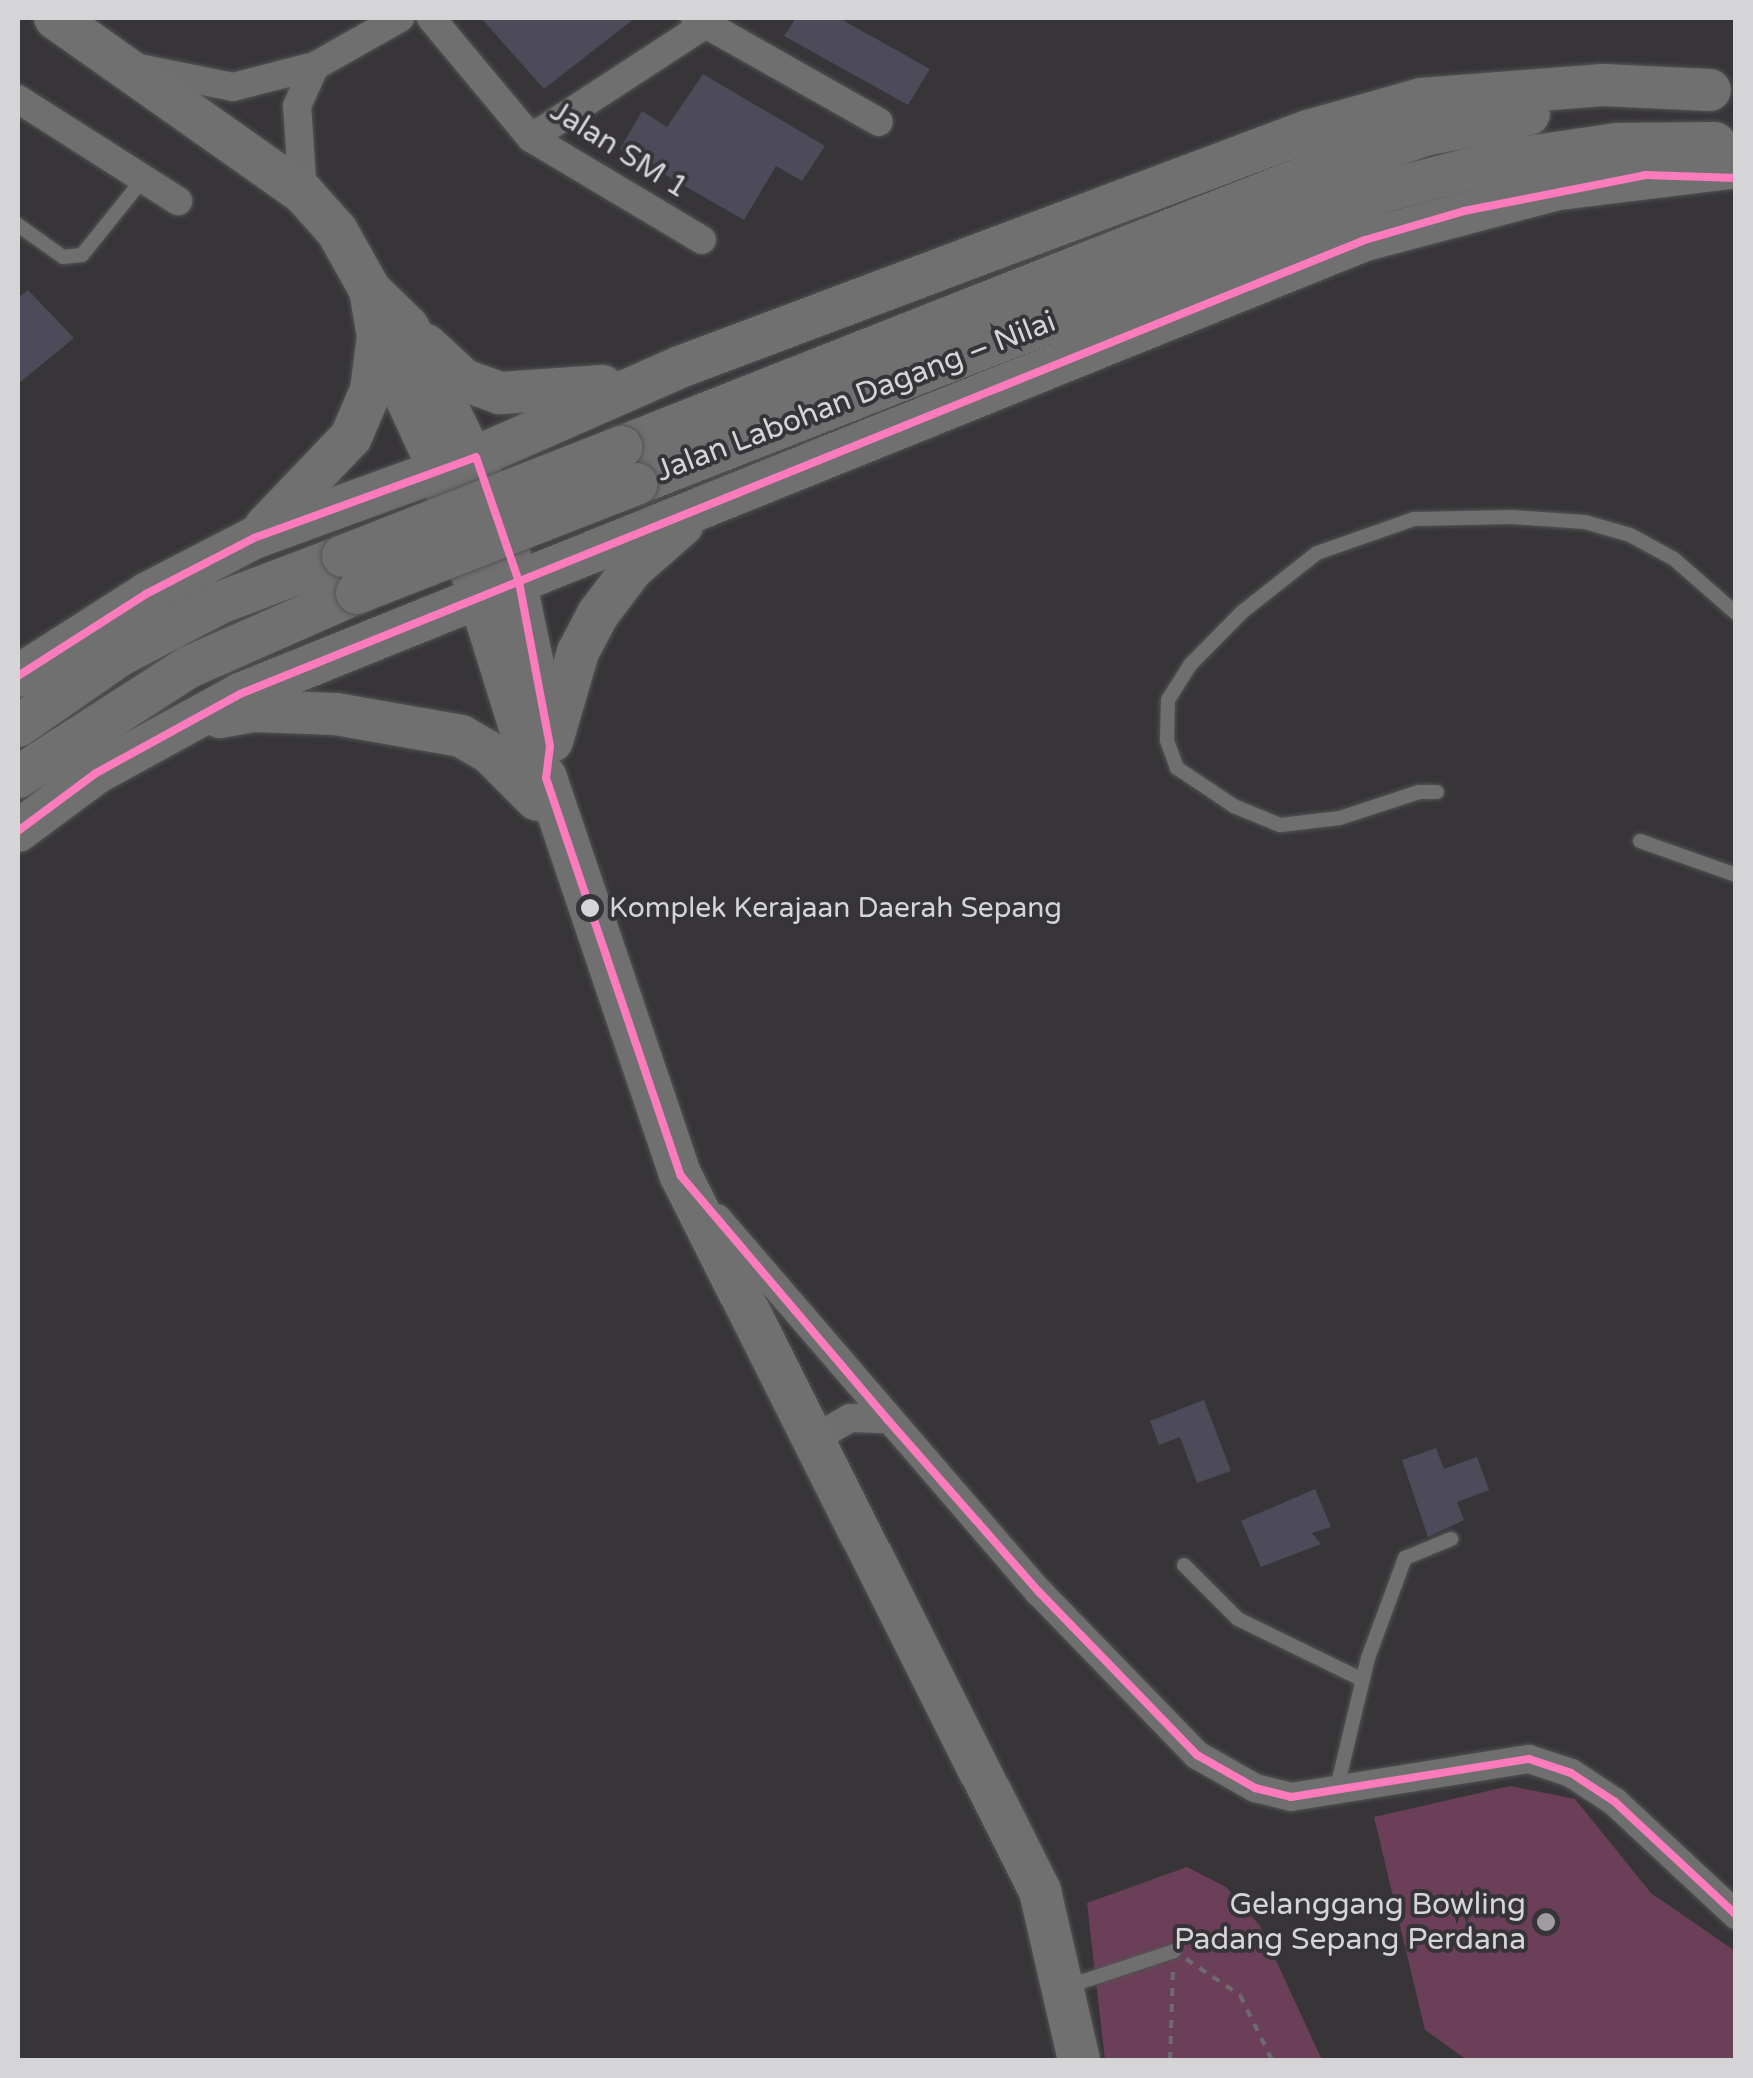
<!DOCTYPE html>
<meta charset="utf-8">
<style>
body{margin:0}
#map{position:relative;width:1753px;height:2078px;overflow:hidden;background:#373538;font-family:"Varela Round",sans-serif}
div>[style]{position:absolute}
.green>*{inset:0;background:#6c3f59}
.building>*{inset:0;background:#4d4a59}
.path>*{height:4px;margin-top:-2px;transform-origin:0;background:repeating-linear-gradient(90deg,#6d6b6d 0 8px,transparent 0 16px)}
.roads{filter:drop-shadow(0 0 2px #535254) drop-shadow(0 0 2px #535254)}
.service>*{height:14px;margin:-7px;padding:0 7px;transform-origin:7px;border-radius:7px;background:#6f6f6f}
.minor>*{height:28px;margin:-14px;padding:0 14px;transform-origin:14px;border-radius:14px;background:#6f6f6f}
.primary>*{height:42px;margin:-21px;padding:0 21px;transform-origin:21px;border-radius:21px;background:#707071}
.bridges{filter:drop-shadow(0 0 2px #535254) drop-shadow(0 0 2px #535254)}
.primary-bridge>*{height:42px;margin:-21px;padding:0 21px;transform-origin:21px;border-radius:21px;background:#707071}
.bus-1>*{height:8px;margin:-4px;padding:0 4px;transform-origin:4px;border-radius:4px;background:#fc7bbd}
.dots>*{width:28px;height:28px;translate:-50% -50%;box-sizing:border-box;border:5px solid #373439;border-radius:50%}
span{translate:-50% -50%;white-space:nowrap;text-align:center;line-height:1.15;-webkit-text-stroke:8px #373439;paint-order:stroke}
.bus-label{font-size:28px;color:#d5d4d7}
.left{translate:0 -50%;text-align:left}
.street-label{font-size:30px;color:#d5d4d7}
.poi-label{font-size:30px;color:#d5d4d7}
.right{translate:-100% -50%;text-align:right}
.frame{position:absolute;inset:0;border:20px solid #d5d4d7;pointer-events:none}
</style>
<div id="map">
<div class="green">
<div style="clip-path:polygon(1510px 1786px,1575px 1799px,1651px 1893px,1735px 1951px,1735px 2060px,1467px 2060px,1425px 2030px,1374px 1817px)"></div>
<div style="clip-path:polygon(1187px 1867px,1226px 1887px,1260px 1926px,1322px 2060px,1105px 2060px,1087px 1903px)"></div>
</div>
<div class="building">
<div style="clip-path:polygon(481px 18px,635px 18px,544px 89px)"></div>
<div style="clip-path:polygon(796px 18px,839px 18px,930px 69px,908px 105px,784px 36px)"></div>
<div style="clip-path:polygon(703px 74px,825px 146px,802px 181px,776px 166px,744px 220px,620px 149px,642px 111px,667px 127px)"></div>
<div style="clip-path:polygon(28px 290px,74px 338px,18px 384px,18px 298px)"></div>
<div style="clip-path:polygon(1204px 1400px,1231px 1471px,1197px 1483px,1180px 1437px,1159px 1445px,1150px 1421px)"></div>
<div style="clip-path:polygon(1436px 1448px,1444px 1469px,1477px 1457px,1489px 1490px,1457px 1502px,1464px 1520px,1428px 1537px,1402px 1460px)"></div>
<div style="clip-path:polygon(1315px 1489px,1331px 1527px,1312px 1533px,1321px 1544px,1261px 1567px,1241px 1521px)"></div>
</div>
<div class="path">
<div style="left:1186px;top:1959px;width:65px;rotate:33.7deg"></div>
<div style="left:1240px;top:1995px;width:72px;rotate:63.8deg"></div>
<div style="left:1170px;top:2060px;width:89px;rotate:-88.1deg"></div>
</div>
<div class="roads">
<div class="service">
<div style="left:18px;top:225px;width:55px;rotate:35.4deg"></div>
<div style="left:63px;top:257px;width:19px;rotate:-6deg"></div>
<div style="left:82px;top:255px;width:97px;rotate:-51.2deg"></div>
<div style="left:1437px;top:792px;width:18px;rotate:180deg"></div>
<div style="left:1419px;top:792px;width:83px;rotate:161.8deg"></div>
<div style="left:1340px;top:818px;width:60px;rotate:173.3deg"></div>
<div style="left:1280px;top:825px;width:50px;rotate:-157.6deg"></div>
<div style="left:1234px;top:806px;width:69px;rotate:-146.3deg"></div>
<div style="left:1177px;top:768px;width:30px;rotate:-110deg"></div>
<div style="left:1167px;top:740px;width:40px;rotate:-88.6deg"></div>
<div style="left:1168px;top:700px;width:41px;rotate:-57.8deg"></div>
<div style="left:1190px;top:665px;width:74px;rotate:-45.5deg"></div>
<div style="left:1242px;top:612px;width:95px;rotate:-38.2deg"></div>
<div style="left:1317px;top:553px;width:103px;rotate:-19.3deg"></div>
<div style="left:1414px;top:519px;width:98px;rotate:-1.2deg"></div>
<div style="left:1512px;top:517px;width:73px;rotate:3.9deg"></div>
<div style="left:1585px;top:522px;width:47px;rotate:16.1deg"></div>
<div style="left:1630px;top:535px;width:50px;rotate:28.6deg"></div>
<div style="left:1674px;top:559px;width:82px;rotate:41.1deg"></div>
<div style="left:1640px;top:841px;width:102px;rotate:19.5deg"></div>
<div style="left:1184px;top:1565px;width:76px;rotate:45deg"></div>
<div style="left:1238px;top:1619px;width:139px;rotate:26deg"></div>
<div style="left:1336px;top:1792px;width:138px;rotate:-76.6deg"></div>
<div style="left:1368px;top:1658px;width:107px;rotate:-69.7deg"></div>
<div style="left:1405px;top:1558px;width:50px;rotate:-22.4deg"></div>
<div style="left:1066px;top:1987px;width:114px;rotate:-18.4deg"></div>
</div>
<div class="minor">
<div style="left:431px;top:18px;width:156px;rotate:50.2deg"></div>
<div style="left:531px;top:138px;width:199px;rotate:30.8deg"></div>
<div style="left:695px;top:18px;width:211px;rotate:29.5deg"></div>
<div style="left:139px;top:68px;width:96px;rotate:11.4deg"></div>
<div style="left:233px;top:87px;width:85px;rotate:-14.4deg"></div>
<div style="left:315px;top:66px;width:98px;rotate:-29.5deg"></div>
<div style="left:18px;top:99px;width:190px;rotate:32.5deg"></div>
<div style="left:531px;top:138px;width:205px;rotate:-33.1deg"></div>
<div style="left:303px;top:193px;width:87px;rotate:-93.9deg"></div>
<div style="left:297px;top:106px;width:44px;rotate:-65.8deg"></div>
<div style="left:717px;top:1218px;width:494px;rotate:49.3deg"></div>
<div style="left:1039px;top:1592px;width:227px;rotate:45.9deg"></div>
<div style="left:1197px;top:1755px;width:67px;rotate:29.6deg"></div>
<div style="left:1255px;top:1788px;width:37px;rotate:14deg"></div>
<div style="left:1291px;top:1797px;width:241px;rotate:-9.1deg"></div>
<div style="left:1529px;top:1759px;width:44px;rotate:18.4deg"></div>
<div style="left:1571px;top:1773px;width:53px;rotate:33.4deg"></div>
<div style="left:1615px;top:1802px;width:166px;rotate:43deg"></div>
<div style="left:814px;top:1439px;width:42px;rotate:-30.3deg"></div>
<div style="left:850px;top:1418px;width:37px;rotate:2deg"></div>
</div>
<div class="primary">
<div style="left:55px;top:18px;width:304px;rotate:35.2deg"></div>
<div style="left:303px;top:193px;width:51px;rotate:48.2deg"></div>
<div style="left:337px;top:231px;width:68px;rotate:60.8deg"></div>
<div style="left:370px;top:290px;width:53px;rotate:44.2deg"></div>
<div style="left:408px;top:327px;width:175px;rotate:63.9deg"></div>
<div style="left:370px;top:290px;width:48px;rotate:80.3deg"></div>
<div style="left:378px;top:337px;width:148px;rotate:65.2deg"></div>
<div style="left:440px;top:471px;width:296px;rotate:72.7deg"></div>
<div style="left:528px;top:754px;width:30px;rotate:53deg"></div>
<div style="left:546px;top:778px;width:420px;rotate:71.3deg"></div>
<div style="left:681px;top:1176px;width:800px;rotate:63.34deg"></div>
<div style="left:1040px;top:1891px;width:173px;rotate:77deg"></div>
<div style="left:426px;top:345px;width:52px;rotate:42.6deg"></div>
<div style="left:464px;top:380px;width:38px;rotate:20deg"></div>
<div style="left:500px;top:393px;width:103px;rotate:-3.9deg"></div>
<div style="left:621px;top:447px;width:760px;rotate:-21.54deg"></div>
<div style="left:1328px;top:168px;width:102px;rotate:-18.8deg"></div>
<div style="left:1425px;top:135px;width:106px;rotate:-11.4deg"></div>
<div style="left:636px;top:484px;width:800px;rotate:-21.4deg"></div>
<div style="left:1381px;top:192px;width:124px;rotate:-14.5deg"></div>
<div style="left:1501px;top:161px;width:117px;rotate:-8.3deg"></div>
<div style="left:1617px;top:144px;width:98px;rotate:-0.6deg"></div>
<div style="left:265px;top:527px;width:124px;rotate:-46.3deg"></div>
<div style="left:351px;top:437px;width:51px;rotate:-66.9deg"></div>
<div style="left:371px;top:390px;width:53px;rotate:-82.5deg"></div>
<div style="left:510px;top:556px;width:179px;rotate:78.1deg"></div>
<div style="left:18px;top:676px;width:152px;rotate:-32.6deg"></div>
<div style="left:146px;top:594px;width:122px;rotate:-27.4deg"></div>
<div style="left:254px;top:538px;width:236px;rotate:-20deg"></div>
<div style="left:476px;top:457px;width:223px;rotate:-23.8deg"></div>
<div style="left:680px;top:367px;width:671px;rotate:-20.6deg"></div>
<div style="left:1308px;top:131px;width:117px;rotate:-15.8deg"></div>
<div style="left:1421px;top:99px;width:183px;rotate:-4.4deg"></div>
<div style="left:1603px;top:85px;width:107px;rotate:2.7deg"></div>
<div style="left:220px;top:717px;width:34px;rotate:-10deg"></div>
<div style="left:253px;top:711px;width:83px;rotate:2.1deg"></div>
<div style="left:336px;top:714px;width:127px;rotate:10deg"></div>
<div style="left:461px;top:736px;width:34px;rotate:30deg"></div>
<div style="left:490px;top:753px;width:66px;rotate:45deg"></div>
<div style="left:18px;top:726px;width:124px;rotate:-34.8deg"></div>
<div style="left:120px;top:655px;width:115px;rotate:-27.5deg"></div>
<div style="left:222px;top:602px;width:129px;rotate:-20.8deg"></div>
<div style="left:552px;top:741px;width:93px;rotate:-73.7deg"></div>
<div style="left:578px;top:652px;width:43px;rotate:-62.2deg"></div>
<div style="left:598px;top:614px;width:56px;rotate:-52.9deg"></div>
<div style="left:632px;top:569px;width:67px;rotate:-41.3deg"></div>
<div style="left:18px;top:777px;width:203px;rotate:-32.8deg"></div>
<div style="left:189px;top:667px;width:184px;rotate:-23.8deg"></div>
<div style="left:18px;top:831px;width:97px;rotate:-36.6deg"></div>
<div style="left:96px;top:773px;width:164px;rotate:-28.7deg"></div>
<div style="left:240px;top:694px;width:1213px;rotate:-21.98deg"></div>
<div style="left:1365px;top:240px;width:200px;rotate:-14.8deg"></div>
<div style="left:1558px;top:189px;width:179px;rotate:-7deg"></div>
</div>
</div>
<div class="bridges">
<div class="primary-bridge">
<div style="left:343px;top:556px;width:299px;rotate:-21.4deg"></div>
<div style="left:357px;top:593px;width:300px;rotate:-21.3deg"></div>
</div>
</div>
<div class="bus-1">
<div style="left:18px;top:676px;width:152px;rotate:-32.6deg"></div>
<div style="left:146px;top:594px;width:122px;rotate:-27.4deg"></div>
<div style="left:254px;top:538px;width:236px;rotate:-20deg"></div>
<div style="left:476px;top:457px;width:132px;rotate:71deg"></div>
<div style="left:519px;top:582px;width:167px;rotate:79.3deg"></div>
<div style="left:550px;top:746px;width:32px;rotate:97deg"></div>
<div style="left:546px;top:778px;width:420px;rotate:71.3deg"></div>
<div style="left:681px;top:1176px;width:319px;rotate:49.7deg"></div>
<div style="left:887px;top:1419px;width:230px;rotate:48.7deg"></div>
<div style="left:1039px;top:1592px;width:227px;rotate:45.9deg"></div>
<div style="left:1197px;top:1755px;width:67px;rotate:29.6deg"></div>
<div style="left:1255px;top:1788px;width:37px;rotate:14deg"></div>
<div style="left:1291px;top:1797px;width:241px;rotate:-9.1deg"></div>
<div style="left:1529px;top:1759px;width:44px;rotate:18.4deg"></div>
<div style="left:1571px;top:1773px;width:53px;rotate:33.4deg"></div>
<div style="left:1615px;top:1802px;width:166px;rotate:43deg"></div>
<div style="left:18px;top:831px;width:97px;rotate:-36.6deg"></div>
<div style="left:96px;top:773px;width:164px;rotate:-28.7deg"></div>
<div style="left:240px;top:694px;width:1213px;rotate:-21.98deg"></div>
<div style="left:1365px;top:240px;width:103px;rotate:-16.3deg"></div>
<div style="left:1464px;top:211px;width:185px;rotate:-11.2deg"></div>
<div style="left:1645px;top:175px;width:91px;rotate:1.9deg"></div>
</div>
<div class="dots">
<div style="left:590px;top:908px;background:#d5d4d7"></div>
<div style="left:1546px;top:1922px;background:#9e9c9f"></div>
</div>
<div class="bus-label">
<span class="left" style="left:609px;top:908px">Komplek Kerajaan Daerah Sepang</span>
</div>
<div class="street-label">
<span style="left:619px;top:150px;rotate:32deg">Jalan SM 1</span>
<span style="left:856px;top:397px;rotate:-21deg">Jalan Labohan Dagang ‒ Nilai</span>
</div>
<div class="poi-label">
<span class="right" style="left:1526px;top:1922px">Gelanggang Bowling<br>Padang Sepang Perdana</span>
</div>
<div class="frame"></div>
</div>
